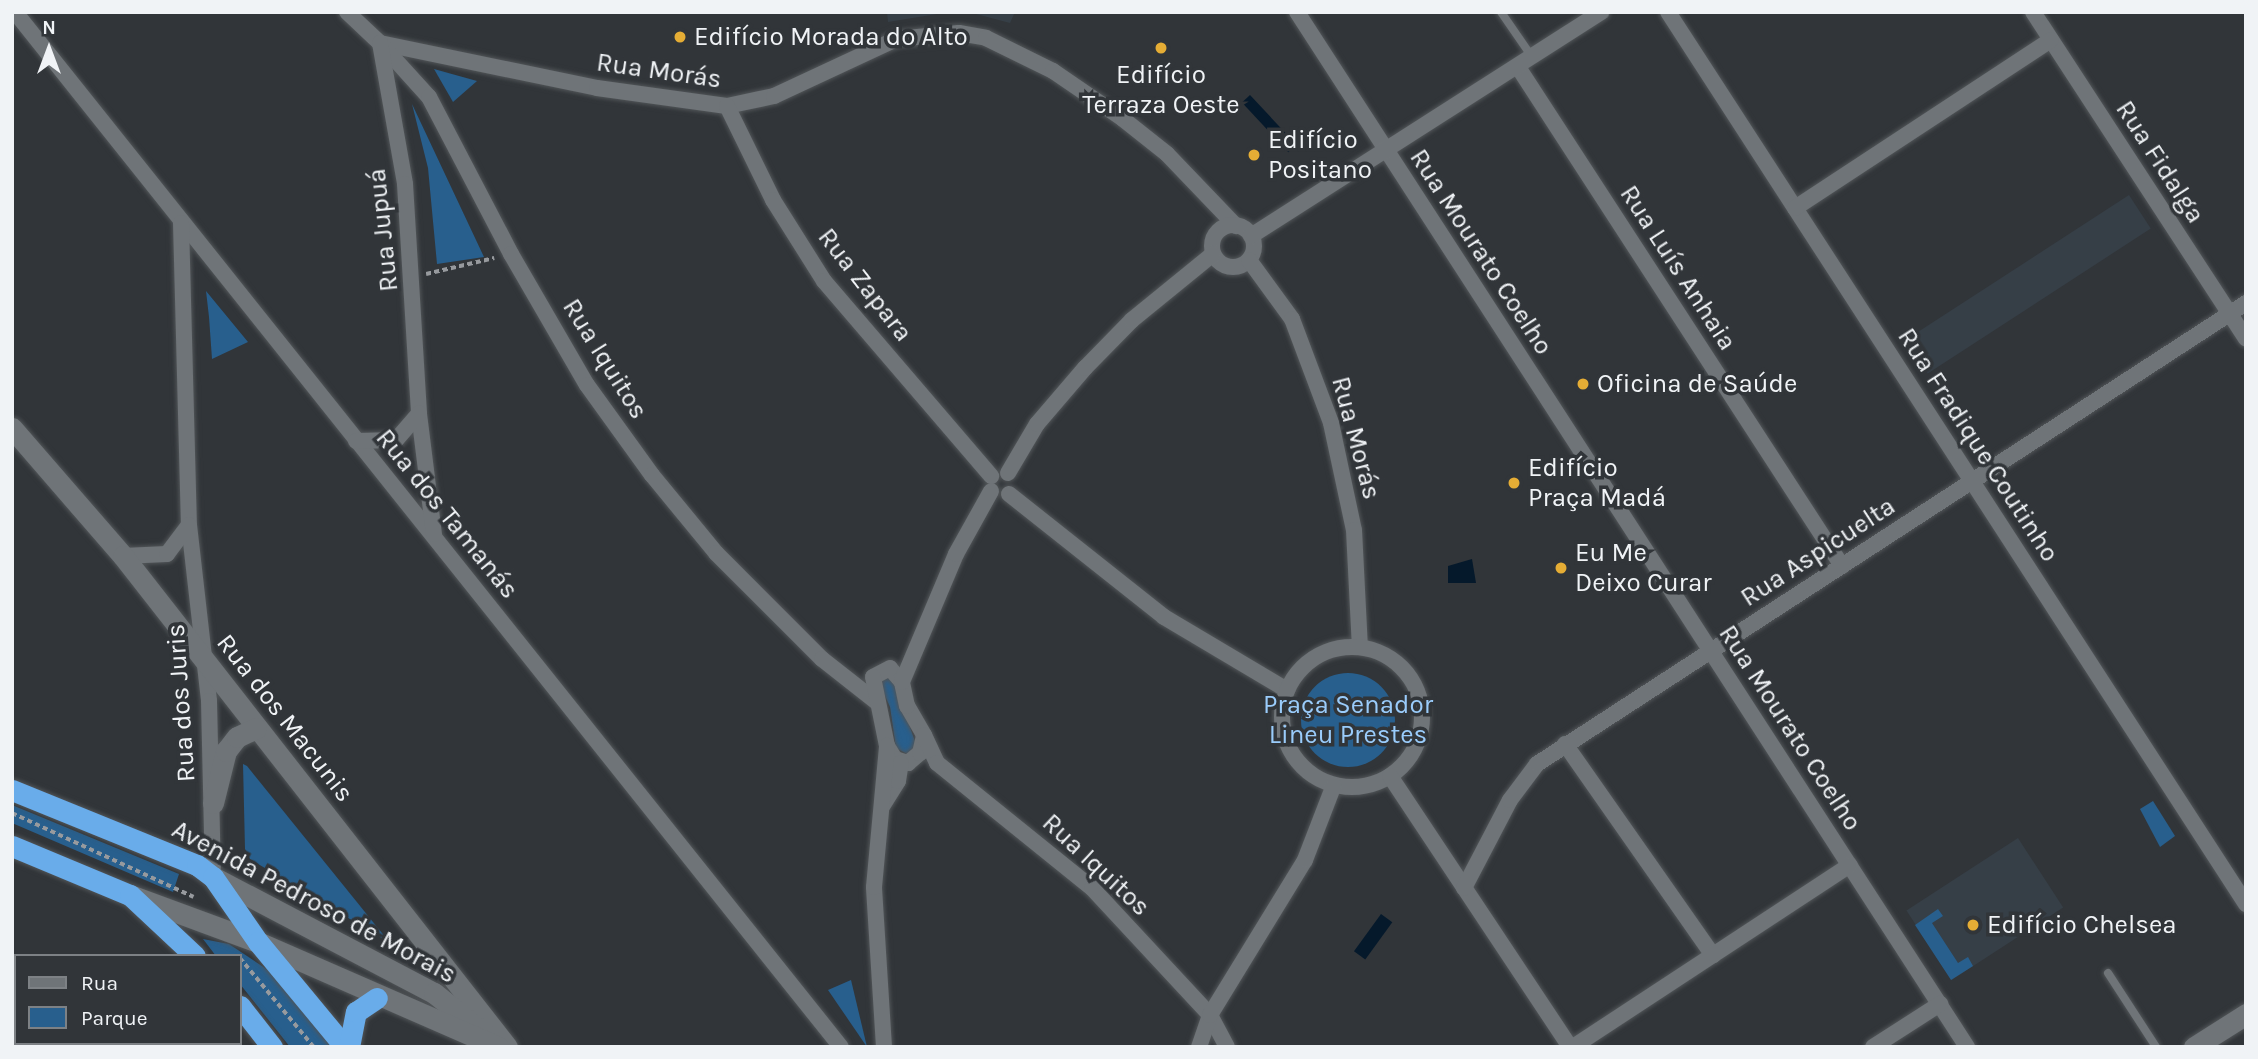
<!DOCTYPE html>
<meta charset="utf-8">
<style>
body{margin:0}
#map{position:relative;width:2258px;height:1059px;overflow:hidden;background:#313539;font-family:Karla,sans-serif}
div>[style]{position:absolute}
.built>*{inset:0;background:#363f47;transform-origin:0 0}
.green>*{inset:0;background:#285f8d}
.round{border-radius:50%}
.water>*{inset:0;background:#05192b;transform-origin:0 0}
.path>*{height:3.5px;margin-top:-1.75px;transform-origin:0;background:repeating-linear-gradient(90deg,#979a9e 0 5px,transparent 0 8.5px)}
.roads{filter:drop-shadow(0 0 2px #515558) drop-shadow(0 0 2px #515558)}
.lane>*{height:8px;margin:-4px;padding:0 4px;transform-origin:4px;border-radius:4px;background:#6f7478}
.street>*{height:16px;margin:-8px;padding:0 8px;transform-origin:8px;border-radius:8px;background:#6f7478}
.street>.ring{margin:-8px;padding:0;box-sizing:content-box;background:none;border:16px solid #6f7478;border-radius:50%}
.secondary>*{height:21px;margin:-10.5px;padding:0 10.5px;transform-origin:10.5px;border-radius:10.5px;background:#6f7478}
.highway>*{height:21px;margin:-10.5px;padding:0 10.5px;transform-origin:10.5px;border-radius:10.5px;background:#69acea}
.dots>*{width:19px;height:19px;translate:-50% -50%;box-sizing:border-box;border:4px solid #313539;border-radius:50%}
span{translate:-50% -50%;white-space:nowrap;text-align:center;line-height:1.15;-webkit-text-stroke:7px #313539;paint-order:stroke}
.poi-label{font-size:26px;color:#f0f3f6}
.left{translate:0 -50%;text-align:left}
.street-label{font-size:26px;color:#f0f3f6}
.park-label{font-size:26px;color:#9accfb}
.frame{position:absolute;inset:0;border:14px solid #f0f3f6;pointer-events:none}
.legend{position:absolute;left:14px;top:954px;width:228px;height:91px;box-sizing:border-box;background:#313539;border:2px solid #7d8185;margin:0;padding:9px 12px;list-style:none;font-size:21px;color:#f0f3f6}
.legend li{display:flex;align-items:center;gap:14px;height:35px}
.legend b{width:35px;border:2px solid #7d8185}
.north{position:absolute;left:14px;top:14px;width:70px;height:70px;-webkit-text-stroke:5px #313539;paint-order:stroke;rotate:0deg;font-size:19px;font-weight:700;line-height:28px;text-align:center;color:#f0f3f6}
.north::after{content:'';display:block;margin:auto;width:24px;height:32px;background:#f0f3f6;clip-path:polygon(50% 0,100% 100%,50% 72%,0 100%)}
</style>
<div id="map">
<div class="built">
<div style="clip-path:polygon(887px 12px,1015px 12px,1010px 23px,976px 14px,937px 14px,888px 22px)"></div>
<div style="left:2129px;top:195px;width:40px;height:266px;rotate:57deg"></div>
<div style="left:2018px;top:838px;width:83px;height:133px;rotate:57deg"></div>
</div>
<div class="green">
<div style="clip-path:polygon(434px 69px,477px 81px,453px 102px)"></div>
<div style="clip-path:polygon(412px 104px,484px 257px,437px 264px,428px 168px)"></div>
<div style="clip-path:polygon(206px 291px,248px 342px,212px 359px,209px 317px)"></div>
<div class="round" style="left:1301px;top:673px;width:94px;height:94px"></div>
<div style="clip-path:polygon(892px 677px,916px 744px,909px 755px,896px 748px,890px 707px,877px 678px)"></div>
<div style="clip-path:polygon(243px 764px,247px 766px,390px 943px,250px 859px,245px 849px)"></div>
<div style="clip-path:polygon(2153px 801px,2175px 836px,2160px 847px,2140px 809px)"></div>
<div style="clip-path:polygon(12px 805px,179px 874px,173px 892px,12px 823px)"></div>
<div style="clip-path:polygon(1938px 909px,1943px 916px,1932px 923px,1958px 963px,1968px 957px,1973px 966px,1951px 980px,1915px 925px)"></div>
<div style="clip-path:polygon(203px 939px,229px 944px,277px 976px,334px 1047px,290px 1047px,240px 984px,240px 956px,216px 956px)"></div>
<div style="clip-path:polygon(851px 980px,867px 1047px,828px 990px)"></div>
</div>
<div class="water">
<div style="left:1250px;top:95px;width:68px;height:11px;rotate:47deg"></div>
<div style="clip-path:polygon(1472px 559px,1476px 583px,1448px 583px,1448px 566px)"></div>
<div style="left:1381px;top:914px;width:14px;height:46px;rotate:36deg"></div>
</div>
<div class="path">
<div style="left:426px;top:274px;width:70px;rotate:-13.2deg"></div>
<div style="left:12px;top:813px;width:200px;rotate:24.8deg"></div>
<div style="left:240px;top:958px;width:116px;rotate:50.3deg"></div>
</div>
<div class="roads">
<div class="lane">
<div style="left:1501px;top:12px;width:55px;rotate:55.4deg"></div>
<div style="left:2108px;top:973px;width:88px;rotate:57deg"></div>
</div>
<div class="street">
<div style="left:15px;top:12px;width:1324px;rotate:51.41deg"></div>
<div style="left:347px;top:12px;width:45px;rotate:43.2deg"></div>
<div style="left:380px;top:43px;width:222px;rotate:11.7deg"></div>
<div style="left:597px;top:88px;width:131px;rotate:7.9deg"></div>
<div style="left:727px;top:106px;width:48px;rotate:-12deg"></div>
<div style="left:774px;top:96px;width:135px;rotate:-25deg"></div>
<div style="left:896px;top:39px;width:63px;rotate:-5.4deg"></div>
<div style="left:959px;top:33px;width:27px;rotate:10deg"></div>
<div style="left:986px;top:38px;width:75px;rotate:26.2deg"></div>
<div style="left:1053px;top:71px;width:85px;rotate:34.4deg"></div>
<div style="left:1123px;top:119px;width:56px;rotate:38.5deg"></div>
<div style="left:1167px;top:154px;width:100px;rotate:46.2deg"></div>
<div style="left:1297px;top:12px;width:1233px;rotate:57.08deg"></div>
<div style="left:1668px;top:12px;width:1063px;rotate:57.06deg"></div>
<div style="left:2033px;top:12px;width:390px;rotate:56.9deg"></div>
<div style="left:380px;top:43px;width:73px;rotate:47.8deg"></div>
<div style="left:429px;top:97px;width:177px;rotate:62.4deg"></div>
<div style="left:511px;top:254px;width:151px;rotate:59.9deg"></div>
<div style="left:587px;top:385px;width:111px;rotate:54.2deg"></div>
<div style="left:652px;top:475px;width:101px;rotate:50.6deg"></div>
<div style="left:716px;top:553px;width:150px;rotate:45deg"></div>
<div style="left:822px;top:659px;width:71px;rotate:38.2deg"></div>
<div style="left:380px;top:43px;width:143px;rotate:79.9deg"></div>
<div style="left:405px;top:184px;width:230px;rotate:86.5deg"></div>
<div style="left:419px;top:414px;width:121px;rotate:82.9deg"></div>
<div style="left:1518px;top:67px;width:595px;rotate:57deg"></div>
<div style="left:727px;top:106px;width:105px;rotate:63.9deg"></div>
<div style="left:773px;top:200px;width:96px;rotate:57.8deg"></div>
<div style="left:824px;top:281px;width:257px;rotate:49.4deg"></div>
<div style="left:1795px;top:208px;width:306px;rotate:-33.3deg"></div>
<div style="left:181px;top:223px;width:302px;rotate:88.5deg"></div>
<div style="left:189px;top:525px;width:177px;rotate:83.5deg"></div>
<div style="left:209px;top:701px;width:176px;rotate:88.7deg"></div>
<div class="ring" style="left:1212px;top:225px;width:26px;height:26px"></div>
<div style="left:1251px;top:236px;width:416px;rotate:-32.6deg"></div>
<div style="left:1249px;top:260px;width:73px;rotate:53.9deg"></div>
<div style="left:1292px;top:319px;width:111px;rotate:69.4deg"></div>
<div style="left:1331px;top:423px;width:109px;rotate:77.9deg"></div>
<div style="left:1354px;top:530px;width:117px;rotate:87.1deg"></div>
<div style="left:356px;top:441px;width:40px;rotate:-1.4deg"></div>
<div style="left:396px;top:440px;width:35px;rotate:-49deg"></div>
<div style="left:1008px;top:473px;width:57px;rotate:-59.4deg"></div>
<div style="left:1037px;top:424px;width:74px;rotate:-49.4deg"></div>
<div style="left:1085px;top:368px;width:67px;rotate:-45.6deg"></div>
<div style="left:1132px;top:320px;width:104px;rotate:-39.2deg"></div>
<div style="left:1009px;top:494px;width:198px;rotate:38.4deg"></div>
<div style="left:1164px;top:617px;width:143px;rotate:30.7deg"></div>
<div style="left:123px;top:556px;width:44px;rotate:-2.6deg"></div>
<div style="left:167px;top:554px;width:36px;rotate:-53deg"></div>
<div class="ring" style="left:1282px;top:647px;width:124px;height:124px"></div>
<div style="left:902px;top:682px;width:18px;rotate:-131deg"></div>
<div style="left:890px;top:668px;width:19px;rotate:152deg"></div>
<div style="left:873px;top:677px;width:70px;rotate:78.5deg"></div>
<div style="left:887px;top:746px;width:15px;rotate:58deg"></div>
<div style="left:895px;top:759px;width:14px;rotate:17deg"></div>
<div style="left:908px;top:763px;width:16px;rotate:-40deg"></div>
<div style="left:920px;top:753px;width:18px;rotate:-77deg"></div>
<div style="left:924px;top:735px;width:34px;rotate:-120deg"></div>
<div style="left:907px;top:706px;width:25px;rotate:-102deg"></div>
<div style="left:902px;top:682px;width:139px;rotate:-67.1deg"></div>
<div style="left:956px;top:554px;width:72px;rotate:-60.9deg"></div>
<div style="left:924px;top:735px;width:31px;rotate:65deg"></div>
<div style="left:937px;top:763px;width:199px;rotate:38.9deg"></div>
<div style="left:1092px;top:888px;width:173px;rotate:47.1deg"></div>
<div style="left:1210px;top:1015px;width:36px;rotate:62deg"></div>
<div style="left:1565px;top:744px;width:258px;rotate:55deg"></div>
<div style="left:1390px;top:776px;width:325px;rotate:56.4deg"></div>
<div style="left:883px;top:805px;width:28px;rotate:-58deg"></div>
<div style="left:898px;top:781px;width:18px;rotate:-81deg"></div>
<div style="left:1464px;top:888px;width:99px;rotate:-62.4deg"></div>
<div style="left:1510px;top:800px;width:45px;rotate:-53.1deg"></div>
<div style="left:1537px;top:764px;width:846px;rotate:-33.03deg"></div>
<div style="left:12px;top:1043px;width:4px"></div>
<div style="left:191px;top:1043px;width:10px;rotate:24deg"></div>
<div style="left:223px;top:1043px;width:4px;rotate:90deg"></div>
<div style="left:884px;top:1047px;width:160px;rotate:-93.6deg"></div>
<div style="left:874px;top:887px;width:142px;rotate:-84.7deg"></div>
<div style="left:1199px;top:1047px;width:34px;rotate:-71deg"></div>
<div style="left:1210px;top:1015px;width:182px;rotate:-58.5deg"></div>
<div style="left:1305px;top:860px;width:80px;rotate:-68.9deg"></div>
<div style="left:1573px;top:1047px;width:331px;rotate:-33.3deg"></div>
<div style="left:1873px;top:1047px;width:80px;rotate:-32.7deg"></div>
</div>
<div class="secondary">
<div style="left:12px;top:428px;width:169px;rotate:49.1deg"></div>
<div style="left:123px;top:556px;width:623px;rotate:51.97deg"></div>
<div style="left:213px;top:803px;width:54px;rotate:-76deg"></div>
<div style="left:226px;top:751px;width:18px;rotate:-52deg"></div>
<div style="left:237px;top:737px;width:21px;rotate:-25deg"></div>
<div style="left:213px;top:877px;width:250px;rotate:27.7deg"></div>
<div style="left:434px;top:993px;width:70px;rotate:38.7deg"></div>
<div style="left:130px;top:895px;width:136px;rotate:20.2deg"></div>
<div style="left:258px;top:942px;width:262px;rotate:23.6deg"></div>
<div style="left:2194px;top:1047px;width:62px;rotate:-32.4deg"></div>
</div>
<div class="highway">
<div style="left:12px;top:790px;width:200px;rotate:22.1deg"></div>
<div style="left:197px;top:865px;width:20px;rotate:37deg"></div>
<div style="left:213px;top:877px;width:79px;rotate:55.3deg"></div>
<div style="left:258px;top:942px;width:136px;rotate:50.4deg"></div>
<div style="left:12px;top:846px;width:128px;rotate:22.6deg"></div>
<div style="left:130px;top:895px;width:89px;rotate:43.2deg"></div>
<div style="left:240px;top:1006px;width:52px;rotate:52deg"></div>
<div style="left:349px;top:1047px;width:36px;rotate:-79deg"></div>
<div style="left:356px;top:1012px;width:25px;rotate:-34deg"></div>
</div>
</div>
<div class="dots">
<div style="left:680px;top:37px;background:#e5ad35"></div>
<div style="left:1161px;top:48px;background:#e5ad35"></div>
<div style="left:1254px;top:155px;background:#e5ad35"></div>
<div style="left:1583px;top:384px;background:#e5ad35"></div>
<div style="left:1514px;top:483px;background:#e5ad35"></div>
<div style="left:1561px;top:568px;background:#e5ad35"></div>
<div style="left:1973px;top:925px;background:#e5ad35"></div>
</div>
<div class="poi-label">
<span class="left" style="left:694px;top:37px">Edifício Morada do Alto</span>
<span style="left:1161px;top:90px">Edifício<br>Terraza Oeste</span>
<span class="left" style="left:1268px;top:155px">Edifício<br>Positano</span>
<span class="left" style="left:1597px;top:384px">Oficina de Saúde</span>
<span class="left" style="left:1528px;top:483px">Edifício<br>Praça Madá</span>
<span class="left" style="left:1575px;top:568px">Eu Me<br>Deixo Curar</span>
<span class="left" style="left:1987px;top:925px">Edifício Chelsea</span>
</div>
<div class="street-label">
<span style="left:659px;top:71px;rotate:8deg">Rua Morás</span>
<span style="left:2160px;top:162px;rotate:57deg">Rua Fidalga</span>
<span style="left:383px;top:230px;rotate:-96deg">Rua Jupuá</span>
<span style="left:1481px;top:252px;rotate:57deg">Rua Mourato Coelho</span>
<span style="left:1678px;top:268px;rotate:57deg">Rua Luís Anhaia</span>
<span style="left:865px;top:285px;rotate:52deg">Rua Zapara</span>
<span style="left:605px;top:359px;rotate:58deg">Rua Iquitos</span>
<span style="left:1356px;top:438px;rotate:75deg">Rua Morás</span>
<span style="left:1978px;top:445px;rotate:57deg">Rua Fradique Coutinho</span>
<span style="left:447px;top:514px;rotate:51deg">Rua dos Tamanás</span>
<span style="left:1818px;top:552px;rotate:-33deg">Rua Aspicuelta</span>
<span style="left:181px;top:703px;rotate:-94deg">Rua dos Juris</span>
<span style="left:285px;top:718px;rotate:52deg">Rua dos Macunis</span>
<span style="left:1790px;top:728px;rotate:57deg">Rua Mourato Coelho</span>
<span style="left:1096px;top:865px;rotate:43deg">Rua Iquitos</span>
<span style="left:314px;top:902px;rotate:28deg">Avenida Pedroso de Morais</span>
</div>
<div class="park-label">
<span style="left:1348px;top:720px">Praça Senador<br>Lineu Prestes</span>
</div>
<div class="frame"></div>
<ul class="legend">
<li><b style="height:9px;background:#6f7478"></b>Rua</li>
<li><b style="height:19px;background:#285f8d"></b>Parque</li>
</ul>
<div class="north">N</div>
</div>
